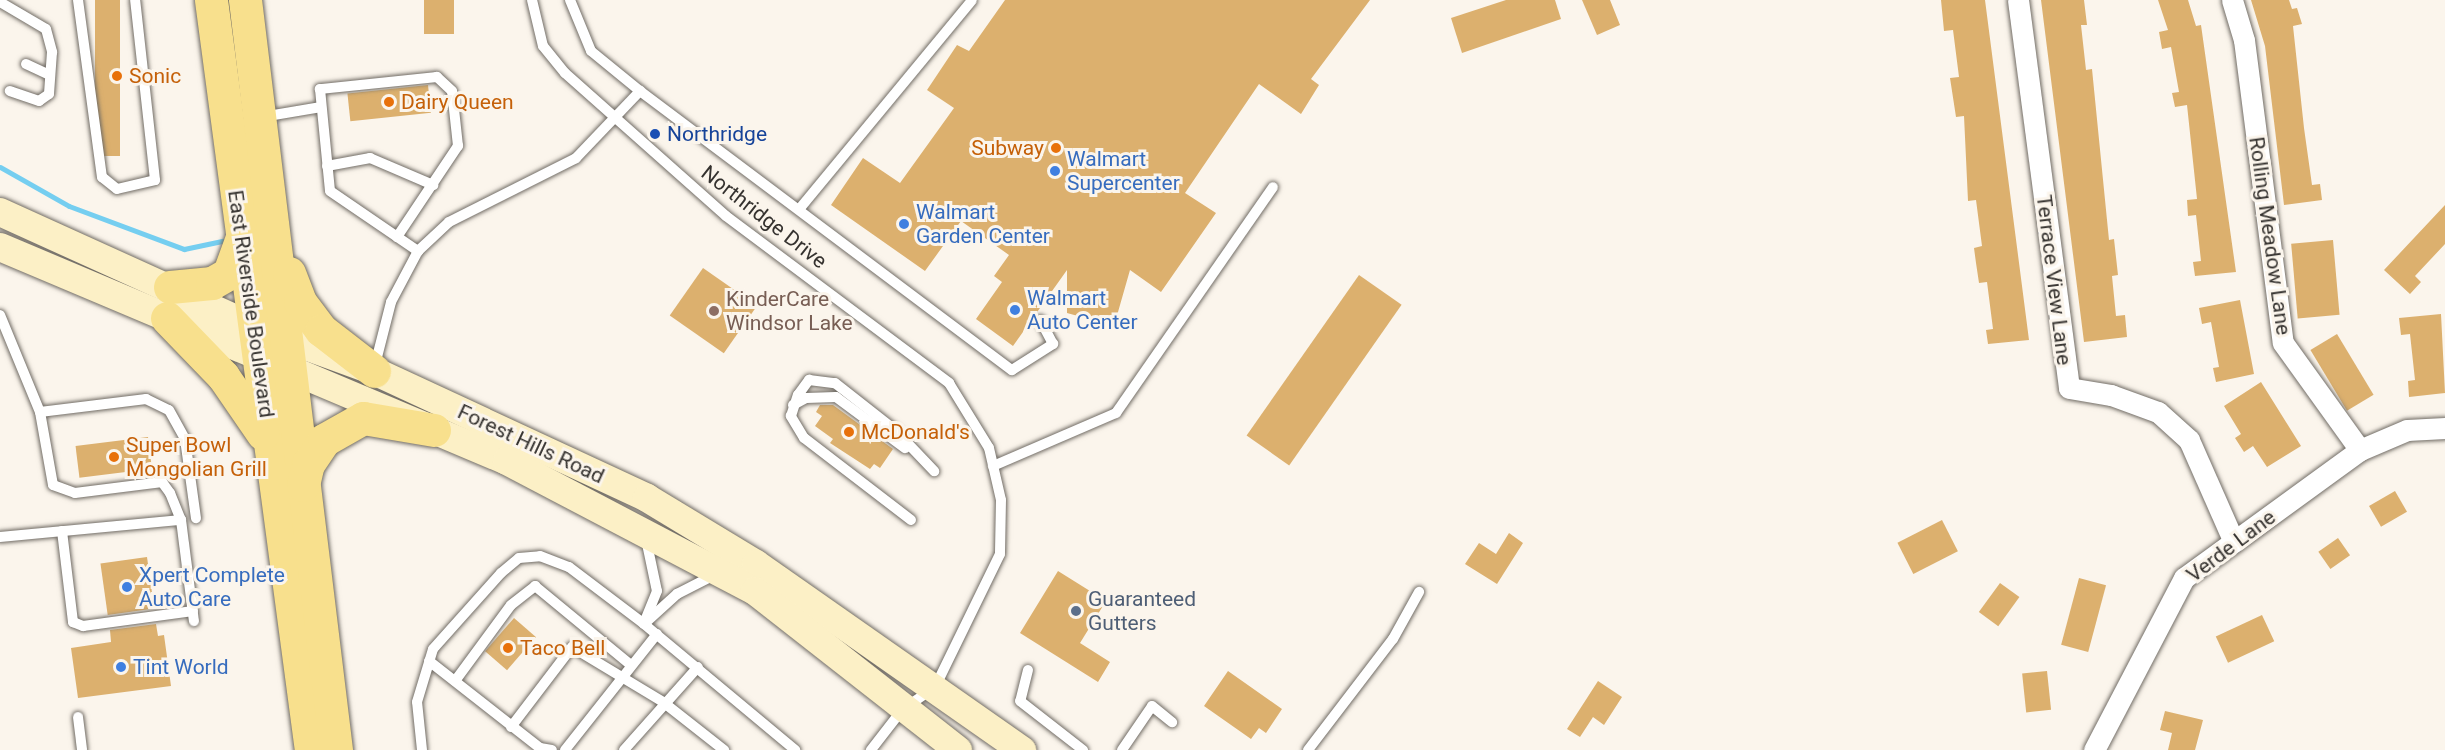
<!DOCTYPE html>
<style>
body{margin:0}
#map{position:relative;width:2445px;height:750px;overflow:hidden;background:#fbf5ec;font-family:Roboto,sans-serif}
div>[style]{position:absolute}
.stream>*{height:5px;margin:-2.5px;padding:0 2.5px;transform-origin:2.5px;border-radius:2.5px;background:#75cef0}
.building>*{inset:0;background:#dcb06e;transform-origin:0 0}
.roads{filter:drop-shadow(0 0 2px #716c65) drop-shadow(0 0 2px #716c65)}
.lane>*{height:10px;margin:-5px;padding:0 5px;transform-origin:5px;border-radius:5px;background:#fff}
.street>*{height:21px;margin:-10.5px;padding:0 10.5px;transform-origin:10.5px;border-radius:10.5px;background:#fff}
.secondary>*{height:28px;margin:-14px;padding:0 14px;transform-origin:14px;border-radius:14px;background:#fcf0c6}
.primary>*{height:33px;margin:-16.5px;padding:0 16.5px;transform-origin:16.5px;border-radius:16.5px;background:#f8e08d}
.dots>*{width:16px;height:16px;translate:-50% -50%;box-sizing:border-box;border:3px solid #fbf5ec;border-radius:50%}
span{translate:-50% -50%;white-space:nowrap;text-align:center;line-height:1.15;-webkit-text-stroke:6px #fbf5ec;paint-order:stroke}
.food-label{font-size:21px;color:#c56008}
.left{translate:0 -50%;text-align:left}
.right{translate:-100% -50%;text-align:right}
.transit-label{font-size:21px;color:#164399}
.shop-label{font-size:21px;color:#366cbe}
.street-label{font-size:21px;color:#35322f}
.education-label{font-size:21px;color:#785e54}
.service-label{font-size:21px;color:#4e5e75}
</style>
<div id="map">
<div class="stream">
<div style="left:0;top:167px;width:79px;rotate:29.5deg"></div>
<div style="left:69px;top:206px;width:123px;rotate:20.5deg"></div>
<div style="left:184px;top:249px;width:40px;rotate:-12deg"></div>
</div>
<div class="building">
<div style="left:95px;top:0;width:25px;height:156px"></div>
<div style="left:424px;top:0;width:30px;height:34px"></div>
<div style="clip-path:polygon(1005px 0,1370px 0,1311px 79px,1319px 85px,1301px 114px,1259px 84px,1185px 193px,1216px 213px,1161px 292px,1130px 270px,1114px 326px,1067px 313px,1067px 270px,1013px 346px,976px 319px,1002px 282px,994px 276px,1009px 255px,961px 221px,925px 271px,831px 205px,863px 158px,900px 183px,954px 108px,927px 90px,957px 45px,969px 51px)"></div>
<div style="clip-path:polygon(1506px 0,1555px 0,1561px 19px,1462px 53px,1451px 18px)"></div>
<div style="clip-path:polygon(1582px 0,1610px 0,1620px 25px,1597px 35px)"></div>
<div style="clip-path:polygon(1941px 0,1985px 0,2029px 340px,1988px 344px,1986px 330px,1993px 329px,1987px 282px,1979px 283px,1976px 263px,1974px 248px,1982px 246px,1976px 200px,1968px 201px,1964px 116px,1956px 117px,1950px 78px,1959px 77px,1953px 30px,1944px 31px)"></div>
<div style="clip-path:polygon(2041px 0,2084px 0,2087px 25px,2081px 25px,2086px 70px,2092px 69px,2109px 240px,2114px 239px,2118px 275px,2112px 276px,2116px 316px,2125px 315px,2127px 337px,2084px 342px)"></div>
<div style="clip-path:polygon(2158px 0,2188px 0,2196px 26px,2201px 25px,2236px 272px,2195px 276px,2193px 262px,2201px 261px,2196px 215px,2188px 216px,2187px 200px,2197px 199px,2187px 105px,2175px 107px,2172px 93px,2179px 92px,2171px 47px,2162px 49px,2159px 32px,2168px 30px)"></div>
<div style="clip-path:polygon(2251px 0,2289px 0,2292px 9px,2297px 8px,2302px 24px,2293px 26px,2304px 128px,2312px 185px,2320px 184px,2322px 200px,2284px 205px,2265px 46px)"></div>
<div style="left:428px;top:85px;width:28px;height:81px;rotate:84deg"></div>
<div style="clip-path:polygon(2445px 205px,2445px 244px,2415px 276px,2421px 282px,2410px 294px,2384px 270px)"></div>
<div style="left:2333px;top:240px;width:75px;height:42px;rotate:85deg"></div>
<div style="left:703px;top:268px;width:66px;height:58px;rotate:35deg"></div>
<div style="left:1359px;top:275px;width:52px;height:196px;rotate:35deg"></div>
<div style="clip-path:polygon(2240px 300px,2254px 374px,2216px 382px,2213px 368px,2219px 367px,2211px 322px,2202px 324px,2199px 308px)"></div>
<div style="clip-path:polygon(2441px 314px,2445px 393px,2409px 397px,2408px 381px,2415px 380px,2410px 334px,2401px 335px,2399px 318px)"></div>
<div style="left:2337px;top:334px;width:71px;height:31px;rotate:59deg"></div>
<div style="clip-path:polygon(2261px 382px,2301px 446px,2267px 467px,2253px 446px,2244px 452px,2235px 438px,2241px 434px,2224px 406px)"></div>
<div style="clip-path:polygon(820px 405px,833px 405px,893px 449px,880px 468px,874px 464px,870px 469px,830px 443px,833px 439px,815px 426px,822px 416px,816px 412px)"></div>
<div style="left:148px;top:437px;width:32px;height:73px;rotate:83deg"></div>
<div style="left:2395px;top:491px;width:24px;height:30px;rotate:60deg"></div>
<div style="left:1942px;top:520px;width:35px;height:50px;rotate:63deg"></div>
<div style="clip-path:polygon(1509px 533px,1523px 543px,1497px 584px,1465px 564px,1479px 543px,1496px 554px)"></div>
<div style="left:2338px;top:538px;width:21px;height:24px;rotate:55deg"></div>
<div style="left:147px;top:557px;width:52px;height:47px;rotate:82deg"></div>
<div style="clip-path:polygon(1058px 571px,1106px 601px,1080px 643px,1110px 662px,1098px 682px,1020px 633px)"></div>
<div style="left:2079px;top:578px;width:28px;height:69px;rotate:15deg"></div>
<div style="left:2000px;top:583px;width:24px;height:36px;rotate:36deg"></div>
<div style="left:2262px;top:615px;width:29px;height:51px;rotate:65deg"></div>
<div style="left:514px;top:618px;width:29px;height:44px;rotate:41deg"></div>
<div style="clip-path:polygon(156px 624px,158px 636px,164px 635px,171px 686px,78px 698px,71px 648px,111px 642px,110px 630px)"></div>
<div style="clip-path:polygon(1228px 671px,1282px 709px,1266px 733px,1259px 728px,1251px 739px,1204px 706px)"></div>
<div style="left:2047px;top:671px;width:39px;height:25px;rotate:84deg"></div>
<div style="clip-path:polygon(1598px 681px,1622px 697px,1604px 725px,1593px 717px,1580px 737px,1567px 729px)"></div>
<div style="clip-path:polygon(2165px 711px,2203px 720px,2195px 750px,2168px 750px,2172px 733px,2160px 730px)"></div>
</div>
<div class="roads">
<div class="lane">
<div style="left:78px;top:0;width:179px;rotate:82.3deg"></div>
<div style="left:102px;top:177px;width:19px;rotate:39deg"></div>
<div style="left:117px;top:189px;width:39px;rotate:-13deg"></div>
<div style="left:155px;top:180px;width:181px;rotate:-96.3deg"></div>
<div style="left:532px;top:0;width:47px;rotate:76.6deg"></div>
<div style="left:543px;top:46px;width:35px;rotate:51deg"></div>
<div style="left:565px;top:73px;width:215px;rotate:41.6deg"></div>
<div style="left:726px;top:216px;width:279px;rotate:36.8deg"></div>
<div style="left:949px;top:383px;width:76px;rotate:58.4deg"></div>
<div style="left:989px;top:448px;width:53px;rotate:77deg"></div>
<div style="left:1001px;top:500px;width:54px;rotate:91.1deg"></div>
<div style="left:1000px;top:554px;width:148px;rotate:116deg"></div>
<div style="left:935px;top:687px;width:40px;rotate:145.1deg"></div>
<div style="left:902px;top:710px;width:51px;rotate:127.8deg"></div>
<div style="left:570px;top:0;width:55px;rotate:67.6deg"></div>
<div style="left:591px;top:51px;width:63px;rotate:39.2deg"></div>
<div style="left:0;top:2px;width:53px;rotate:30.4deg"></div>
<div style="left:46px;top:29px;width:24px;rotate:75deg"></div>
<div style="left:52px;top:52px;width:42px;rotate:94.1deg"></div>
<div style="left:49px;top:94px;width:12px;rotate:145deg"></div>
<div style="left:39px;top:101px;width:31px;rotate:-161deg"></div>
<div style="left:26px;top:64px;width:26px;rotate:25deg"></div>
<div style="left:262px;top:117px;width:60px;rotate:-9.6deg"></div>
<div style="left:327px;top:166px;width:44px;rotate:-10.5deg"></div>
<div style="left:370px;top:158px;width:69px;rotate:23.2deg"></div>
<div style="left:801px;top:207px;width:268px;rotate:-50.4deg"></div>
<div style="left:397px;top:237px;width:110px;rotate:-56.2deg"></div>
<div style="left:458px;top:146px;width:55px;rotate:-96.2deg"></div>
<div style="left:452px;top:91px;width:21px;rotate:-137deg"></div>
<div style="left:437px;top:77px;width:118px;rotate:174.1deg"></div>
<div style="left:320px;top:89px;width:102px;rotate:84.4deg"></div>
<div style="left:330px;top:191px;width:107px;rotate:34.3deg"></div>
<div style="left:0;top:315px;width:105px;rotate:67.6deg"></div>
<div style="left:40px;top:412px;width:107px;rotate:-7deg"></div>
<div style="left:146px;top:399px;width:25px;rotate:26deg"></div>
<div style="left:169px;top:410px;width:33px;rotate:61deg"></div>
<div style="left:185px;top:439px;width:80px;rotate:82.1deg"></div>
<div style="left:375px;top:365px;width:65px;rotate:-75.7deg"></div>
<div style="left:391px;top:302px;width:58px;rotate:-62.1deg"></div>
<div style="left:418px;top:251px;width:42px;rotate:-43.1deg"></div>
<div style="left:449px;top:222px;width:142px;rotate:-26.7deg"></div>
<div style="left:576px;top:158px;width:93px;rotate:-46.3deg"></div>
<div style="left:640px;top:91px;width:465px;rotate:36.9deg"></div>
<div style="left:1012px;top:370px;width:49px;rotate:-32.4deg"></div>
<div style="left:1053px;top:344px;width:27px;rotate:-118deg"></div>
<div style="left:793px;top:405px;width:15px;rotate:-28deg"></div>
<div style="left:806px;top:398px;width:30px;rotate:-2deg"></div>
<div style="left:836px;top:397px;width:86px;rotate:36.5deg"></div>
<div style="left:40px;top:412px;width:74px;rotate:79.9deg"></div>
<div style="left:53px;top:485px;width:23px;rotate:20deg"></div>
<div style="left:75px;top:493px;width:88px;rotate:-7.2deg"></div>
<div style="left:162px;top:482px;width:14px;rotate:54deg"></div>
<div style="left:170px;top:493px;width:29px;rotate:68deg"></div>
<div style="left:181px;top:520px;width:102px;rotate:82.7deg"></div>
<div style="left:993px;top:466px;width:134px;rotate:-23.3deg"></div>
<div style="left:1116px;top:413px;width:275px;rotate:-55.2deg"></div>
<div style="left:911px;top:520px;width:135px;rotate:-142.5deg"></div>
<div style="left:804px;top:438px;width:26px;rotate:-121deg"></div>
<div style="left:791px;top:416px;width:22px;rotate:-72deg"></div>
<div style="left:798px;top:395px;width:19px;rotate:-54deg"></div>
<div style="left:809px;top:380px;width:26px;rotate:7deg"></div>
<div style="left:835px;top:383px;width:76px;rotate:38.1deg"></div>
<div style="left:895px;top:430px;width:57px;rotate:46.4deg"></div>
<div style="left:62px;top:531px;width:92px;rotate:83.1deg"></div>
<div style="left:73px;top:622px;width:11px;rotate:22deg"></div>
<div style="left:83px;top:626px;width:111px;rotate:-7.8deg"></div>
<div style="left:0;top:537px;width:182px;rotate:-5.4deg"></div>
<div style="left:646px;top:539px;width:53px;rotate:78.1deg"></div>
<div style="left:657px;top:591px;width:35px;rotate:112deg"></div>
<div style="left:644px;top:624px;width:45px;rotate:-42.3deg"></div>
<div style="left:677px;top:594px;width:44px;rotate:-27.1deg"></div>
<div style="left:429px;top:661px;width:141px;rotate:38.1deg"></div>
<div style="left:540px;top:748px;width:12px;rotate:9deg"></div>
<div style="left:1028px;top:670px;width:32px;rotate:104deg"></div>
<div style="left:1020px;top:701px;width:80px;rotate:37.9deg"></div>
<div style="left:455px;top:681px;width:94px;rotate:-53.6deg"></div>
<div style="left:511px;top:605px;width:31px;rotate:-38deg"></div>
<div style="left:535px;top:586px;width:124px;rotate:39.5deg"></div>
<div style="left:78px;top:717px;width:33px;rotate:83deg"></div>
<div style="left:511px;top:727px;width:101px;rotate:-52.7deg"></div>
<div style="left:572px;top:647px;width:106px;rotate:31.1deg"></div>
<div style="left:663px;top:702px;width:78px;rotate:38.2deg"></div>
<div style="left:422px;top:750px;width:48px;rotate:-95.9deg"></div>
<div style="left:417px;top:702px;width:55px;rotate:-73.2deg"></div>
<div style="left:433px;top:649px;width:102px;rotate:-48.2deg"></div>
<div style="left:501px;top:573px;width:23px;rotate:-40deg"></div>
<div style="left:519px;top:558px;width:21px;rotate:-5deg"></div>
<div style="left:540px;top:556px;width:31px;rotate:21deg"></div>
<div style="left:569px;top:567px;width:94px;rotate:37.2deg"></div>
<div style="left:644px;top:624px;width:197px;rotate:39.8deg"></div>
<div style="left:565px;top:750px;width:148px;rotate:-51.6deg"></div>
<div style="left:624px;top:750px;width:111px;rotate:-48.3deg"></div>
<div style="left:1122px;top:750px;width:53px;rotate:-55.7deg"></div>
<div style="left:1152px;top:706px;width:26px;rotate:39deg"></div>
<div style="left:1308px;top:750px;width:140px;rotate:-52.6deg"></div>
<div style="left:1393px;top:639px;width:54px;rotate:-61deg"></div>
</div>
<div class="street">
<div style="left:2018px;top:0;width:391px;rotate:82.5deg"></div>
<div style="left:2069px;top:388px;width:43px;rotate:9.5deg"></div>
<div style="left:2111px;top:395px;width:50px;rotate:19.9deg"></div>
<div style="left:2158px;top:412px;width:42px;rotate:42.1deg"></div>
<div style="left:2189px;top:440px;width:111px;rotate:66.2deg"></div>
<div style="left:2232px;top:0;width:42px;rotate:73.3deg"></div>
<div style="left:2244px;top:40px;width:305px;rotate:82.7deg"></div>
<div style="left:2283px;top:343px;width:132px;rotate:54.3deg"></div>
<div style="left:2094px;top:750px;width:194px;rotate:-62.4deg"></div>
<div style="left:2184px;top:578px;width:218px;rotate:-36deg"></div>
<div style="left:2360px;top:450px;width:51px;rotate:-23.1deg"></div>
<div style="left:2407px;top:430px;width:38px;rotate:-3deg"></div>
</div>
<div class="secondary">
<div style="left:0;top:212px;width:278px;rotate:24.4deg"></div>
<div style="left:253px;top:327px;width:129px;rotate:20deg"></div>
<div style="left:374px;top:371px;width:301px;rotate:24.9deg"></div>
<div style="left:647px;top:498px;width:127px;rotate:31.2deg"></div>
<div style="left:756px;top:564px;width:325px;rotate:35deg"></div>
<div style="left:0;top:247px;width:550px;rotate:22.88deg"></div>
<div style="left:507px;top:461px;width:280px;rotate:27.7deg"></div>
<div style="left:755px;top:591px;width:258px;rotate:38.1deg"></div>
</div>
<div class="primary">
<div style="left:211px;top:0;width:757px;rotate:82.41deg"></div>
<div style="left:245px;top:0;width:756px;rotate:83.08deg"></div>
<div style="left:289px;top:273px;width:31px;rotate:69deg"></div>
<div style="left:300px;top:302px;width:35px;rotate:53deg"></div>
<div style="left:321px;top:330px;width:67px;rotate:37.7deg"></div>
<div style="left:170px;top:287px;width:42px;rotate:-5.4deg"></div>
<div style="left:212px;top:283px;width:20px;rotate:-30deg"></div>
<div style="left:229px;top:273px;width:37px;rotate:-70deg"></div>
<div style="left:167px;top:318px;width:81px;rotate:46deg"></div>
<div style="left:223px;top:376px;width:70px;rotate:55.4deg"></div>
<div style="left:303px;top:485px;width:22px;rotate:-77deg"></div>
<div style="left:308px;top:464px;width:29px;rotate:-56deg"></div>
<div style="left:324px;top:440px;width:45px;rotate:-29.4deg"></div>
<div style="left:363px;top:418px;width:72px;rotate:9.6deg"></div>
</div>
</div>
<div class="dots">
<div style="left:117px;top:76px;background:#e8710a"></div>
<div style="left:389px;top:102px;background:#e8710a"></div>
<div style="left:655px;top:134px;background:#1a4fb4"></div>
<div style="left:1056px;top:148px;background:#e8710a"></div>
<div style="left:1055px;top:171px;background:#3f7fe0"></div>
<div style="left:904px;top:224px;background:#3f7fe0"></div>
<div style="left:1015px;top:310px;background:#3f7fe0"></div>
<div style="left:714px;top:311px;background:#8d6e63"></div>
<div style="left:849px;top:432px;background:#e8710a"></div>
<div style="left:114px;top:457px;background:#e8710a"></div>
<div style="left:127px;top:587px;background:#3f7fe0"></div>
<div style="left:1076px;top:611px;background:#5c6f8a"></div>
<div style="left:508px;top:648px;background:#e8710a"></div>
<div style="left:121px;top:667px;background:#3f7fe0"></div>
</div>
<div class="food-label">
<span class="left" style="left:129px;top:76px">Sonic</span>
<span class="left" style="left:401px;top:102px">Dairy Queen</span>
<span class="right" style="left:1044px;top:148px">Subway</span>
<span class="left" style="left:861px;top:432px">McDonald's</span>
<span class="left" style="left:126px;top:457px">Super Bowl<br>Mongolian Grill</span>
<span class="left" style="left:520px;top:648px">Taco Bell</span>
</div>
<div class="transit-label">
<span class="left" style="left:667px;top:134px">Northridge</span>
</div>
<div class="shop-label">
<span class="left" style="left:1067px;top:171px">Walmart<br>Supercenter</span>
<span class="left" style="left:916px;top:224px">Walmart<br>Garden Center</span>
<span class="left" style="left:1027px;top:310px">Walmart<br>Auto Center</span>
<span class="left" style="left:139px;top:587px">Xpert Complete<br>Auto Care</span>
<span class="left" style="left:133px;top:667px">Tint World</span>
</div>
<div class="street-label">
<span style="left:764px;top:217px;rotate:38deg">Northridge Drive</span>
<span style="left:2270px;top:236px;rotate:82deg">Rolling Meadow Lane</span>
<span style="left:2054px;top:280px;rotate:83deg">Terrace View Lane</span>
<span style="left:251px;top:304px;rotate:82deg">East Riverside Boulevard</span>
<span style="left:531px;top:444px;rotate:25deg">Forest Hills Road</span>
<span style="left:2231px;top:546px;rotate:-37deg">Verde Lane</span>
</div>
<div class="education-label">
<span class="left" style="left:726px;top:311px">KinderCare<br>Windsor Lake</span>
</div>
<div class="service-label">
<span class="left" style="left:1088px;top:611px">Guaranteed<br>Gutters</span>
</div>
</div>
